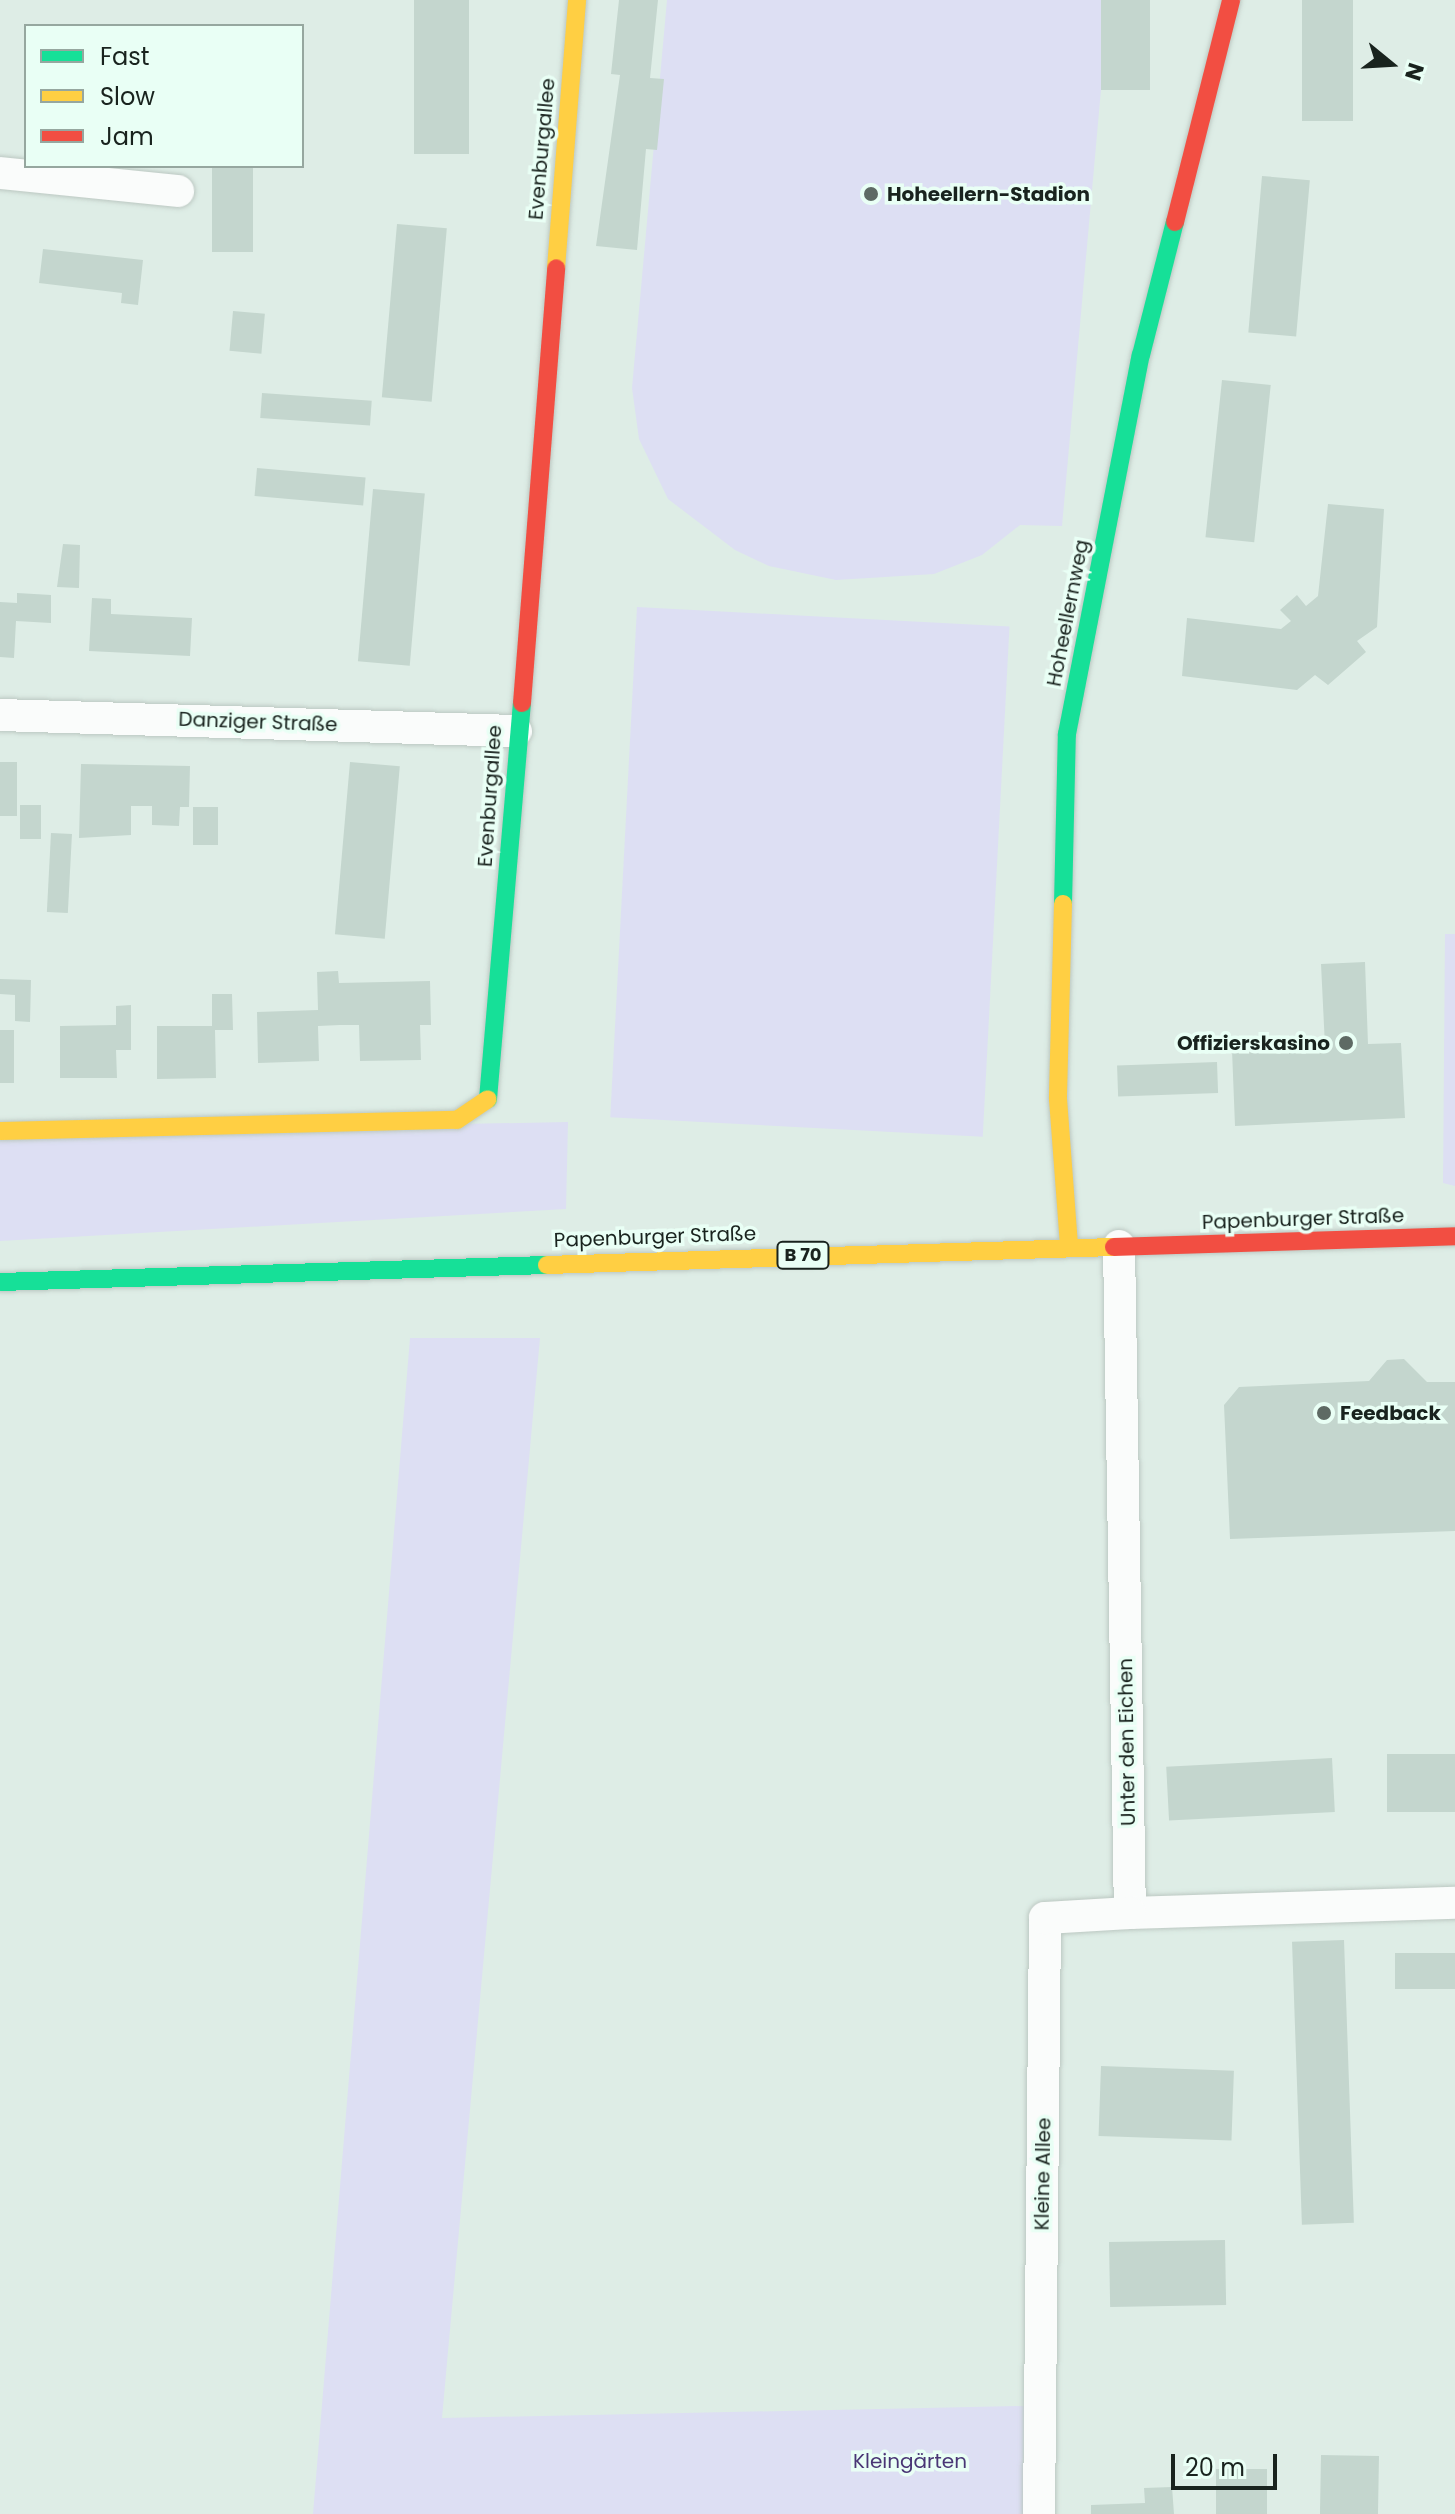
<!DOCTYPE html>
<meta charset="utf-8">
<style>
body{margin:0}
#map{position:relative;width:1455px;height:2514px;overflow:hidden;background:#deede6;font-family:Poppins,sans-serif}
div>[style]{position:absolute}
.green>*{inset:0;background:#dddff3;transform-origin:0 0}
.building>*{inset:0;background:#c4d6ce;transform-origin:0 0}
.roads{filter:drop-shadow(0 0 2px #bcc8c2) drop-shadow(0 0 2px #bcc8c2)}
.street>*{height:32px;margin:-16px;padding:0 16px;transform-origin:16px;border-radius:16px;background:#fafcfb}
.fast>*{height:18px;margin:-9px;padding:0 9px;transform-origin:9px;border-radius:9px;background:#16e098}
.slow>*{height:18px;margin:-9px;padding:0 9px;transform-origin:9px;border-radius:9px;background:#ffcf43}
.jam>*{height:18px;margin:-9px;padding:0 9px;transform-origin:9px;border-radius:9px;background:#f24e42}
.dots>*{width:22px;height:22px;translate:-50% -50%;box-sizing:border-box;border:4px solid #e9fff5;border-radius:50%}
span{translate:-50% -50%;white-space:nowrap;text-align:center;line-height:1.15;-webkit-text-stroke:7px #e9fff5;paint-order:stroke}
.shield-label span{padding:2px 6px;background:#e9fff5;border:2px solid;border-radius:6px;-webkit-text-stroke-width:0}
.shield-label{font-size:18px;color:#19231e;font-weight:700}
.street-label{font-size:20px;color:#19231e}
.poi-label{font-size:20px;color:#19231e;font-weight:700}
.left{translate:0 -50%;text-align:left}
.right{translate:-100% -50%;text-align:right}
.park-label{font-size:20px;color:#493675}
.legend{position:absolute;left:24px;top:24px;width:280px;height:144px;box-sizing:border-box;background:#e9fff5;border:2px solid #96a79f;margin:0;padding:10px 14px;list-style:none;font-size:24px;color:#19231e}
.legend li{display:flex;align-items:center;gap:16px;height:40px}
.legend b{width:40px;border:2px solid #96a79f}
.north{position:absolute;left:1351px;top:24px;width:80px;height:80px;-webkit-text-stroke:6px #e9fff5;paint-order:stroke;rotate:108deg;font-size:22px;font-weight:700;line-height:32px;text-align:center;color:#19231e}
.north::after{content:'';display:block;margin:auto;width:28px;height:36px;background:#19231e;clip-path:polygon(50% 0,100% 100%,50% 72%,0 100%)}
.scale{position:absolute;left:1171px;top:2454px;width:106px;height:36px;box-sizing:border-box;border:4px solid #19231e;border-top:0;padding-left:10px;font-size:24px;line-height:28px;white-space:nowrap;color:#19231e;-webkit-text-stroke:6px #e9fff5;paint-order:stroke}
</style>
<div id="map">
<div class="green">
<div style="clip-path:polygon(667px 0,1109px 0,1062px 526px,1020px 525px,982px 555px,934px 574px,836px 580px,769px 566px,735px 550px,668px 499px,639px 439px,632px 388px)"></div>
<div style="left:637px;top:607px;width:373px;height:511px;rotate:3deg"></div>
<div style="clip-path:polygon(1445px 934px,1455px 934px,1455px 1186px,1443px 1183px)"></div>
<div style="clip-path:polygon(568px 1122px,566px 1209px,0 1241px,0 1133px)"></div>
<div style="clip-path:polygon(410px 1338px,540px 1338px,442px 2418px,1024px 2406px,1023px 2514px,313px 2514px)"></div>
</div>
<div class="building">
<div style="left:414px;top:0;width:55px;height:154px"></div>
<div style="clip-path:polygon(619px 0,658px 0,650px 78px,664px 79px,657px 150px,646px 149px,637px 250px,596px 246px,620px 75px,611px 74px)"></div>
<div style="left:1101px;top:0;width:49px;height:90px"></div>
<div style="left:1302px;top:0;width:51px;height:121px"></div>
<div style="left:212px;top:166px;width:41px;height:86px"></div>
<div style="left:1262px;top:176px;width:48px;height:157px;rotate:5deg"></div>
<div style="left:397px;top:224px;width:50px;height:174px;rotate:5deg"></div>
<div style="clip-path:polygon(43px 249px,143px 260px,138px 305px,121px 303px,122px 293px,39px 283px)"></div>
<div style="left:233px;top:311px;width:32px;height:40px;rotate:5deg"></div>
<div style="left:1222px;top:380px;width:49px;height:158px;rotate:6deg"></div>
<div style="left:262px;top:393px;width:110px;height:25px;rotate:4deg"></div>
<div style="left:257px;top:468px;width:109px;height:28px;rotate:5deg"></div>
<div style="left:373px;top:489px;width:52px;height:173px;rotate:5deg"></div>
<div style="clip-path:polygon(1328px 504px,1384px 509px,1377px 627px,1357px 641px,1366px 652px,1328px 685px,1315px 675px,1297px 690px,1182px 676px,1187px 618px,1281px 629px,1291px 621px,1280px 610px,1297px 595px,1306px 606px,1318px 596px)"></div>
<div style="clip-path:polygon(63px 544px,80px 545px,79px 588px,57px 587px)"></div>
<div style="clip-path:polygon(17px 593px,51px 595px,51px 623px,16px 621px,14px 658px,0 657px,0 602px,17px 603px)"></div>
<div style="clip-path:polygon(92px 598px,111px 599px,111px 614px,192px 618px,190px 656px,89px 651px)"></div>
<div style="left:0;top:762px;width:17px;height:54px"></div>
<div style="left:350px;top:762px;width:50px;height:173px;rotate:5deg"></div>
<div style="clip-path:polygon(81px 764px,190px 766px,189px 807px,180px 807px,179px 826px,152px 825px,152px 806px,131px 806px,131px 835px,79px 838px)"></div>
<div style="left:20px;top:805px;width:21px;height:34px"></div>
<div style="left:193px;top:807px;width:25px;height:38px"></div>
<div style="left:51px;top:833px;width:21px;height:79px;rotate:3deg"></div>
<div style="clip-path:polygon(1365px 962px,1368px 1044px,1401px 1043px,1405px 1118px,1235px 1126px,1232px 1050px,1325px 1046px,1321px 964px)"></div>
<div style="clip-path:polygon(338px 971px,339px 983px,430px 981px,431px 1025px,420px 1025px,421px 1060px,360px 1061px,359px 1025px,340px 1025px,318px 1026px,319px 1061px,258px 1063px,257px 1012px,318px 1010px,317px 972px)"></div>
<div style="clip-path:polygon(0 979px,31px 980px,30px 1022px,15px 1021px,15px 995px,0 994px)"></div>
<div style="clip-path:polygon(212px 994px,232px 994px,233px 1030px,215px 1030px,216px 1078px,157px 1079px,157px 1026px,212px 1026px)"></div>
<div style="clip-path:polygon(131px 1005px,131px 1050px,116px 1050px,117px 1078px,60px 1078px,60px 1026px,116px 1025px,116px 1006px)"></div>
<div style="left:0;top:1030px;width:14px;height:53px"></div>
<div style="left:1217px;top:1062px;width:31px;height:100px;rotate:88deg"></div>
<div style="clip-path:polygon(1404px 1359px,1427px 1382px,1455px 1382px,1455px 1531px,1230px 1539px,1224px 1405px,1239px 1387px,1369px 1381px,1387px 1360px)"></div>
<div style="left:1455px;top:1754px;width:58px;height:68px;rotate:90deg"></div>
<div style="left:1332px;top:1758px;width:54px;height:166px;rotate:87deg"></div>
<div style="left:1344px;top:1940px;width:283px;height:52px;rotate:88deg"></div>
<div style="left:1455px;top:1953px;width:36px;height:60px;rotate:90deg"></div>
<div style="left:1101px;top:2066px;width:133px;height:70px;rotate:2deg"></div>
<div style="left:1225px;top:2240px;width:65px;height:116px;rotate:89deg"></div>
<div style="left:1321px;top:2455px;width:58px;height:59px;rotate:1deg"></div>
<div style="left:1216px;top:2469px;width:51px;height:45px"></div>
<div style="clip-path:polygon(1172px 2487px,1174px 2514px,1091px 2514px,1091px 2505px,1145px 2503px,1144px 2488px)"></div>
</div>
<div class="roads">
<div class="street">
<div style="left:0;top:173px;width:179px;rotate:5.8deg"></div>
<div style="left:0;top:715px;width:516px;rotate:1.78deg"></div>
<div style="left:1119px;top:1246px;width:667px;rotate:89.06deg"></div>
<div style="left:1130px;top:1913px;width:325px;rotate:-1.8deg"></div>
<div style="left:1039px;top:2514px;width:596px;rotate:-89.42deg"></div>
<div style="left:1045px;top:1918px;width:85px;rotate:-3.4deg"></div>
</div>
<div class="fast">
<div style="left:1063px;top:904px;width:170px;rotate:-88.7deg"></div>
<div style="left:1067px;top:734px;width:386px;rotate:-79deg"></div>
<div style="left:1141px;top:355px;width:137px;rotate:-75.7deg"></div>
<div style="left:488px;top:1099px;width:397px;rotate:-85.1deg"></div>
<div style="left:0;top:1282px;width:547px;rotate:-1.78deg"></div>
</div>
<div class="slow">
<div style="left:556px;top:268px;width:269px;rotate:-85.5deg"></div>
<div style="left:1063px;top:904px;width:195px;rotate:91.5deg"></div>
<div style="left:1058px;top:1099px;width:148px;rotate:85.7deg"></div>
<div style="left:0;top:1131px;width:457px;rotate:-1.4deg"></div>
<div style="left:457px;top:1120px;width:37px;rotate:-34deg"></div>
<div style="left:547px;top:1265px;width:567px;rotate:-1.82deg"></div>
</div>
<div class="jam">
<div style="left:1175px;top:222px;width:229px;rotate:-75.8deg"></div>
<div style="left:522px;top:703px;width:436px;rotate:-85.5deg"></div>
<div style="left:1114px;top:1247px;width:341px;rotate:-1.8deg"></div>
</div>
</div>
<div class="dots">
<div style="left:871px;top:194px;background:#5e6a64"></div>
<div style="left:1346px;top:1043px;background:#5e6a64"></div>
<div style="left:1324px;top:1413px;background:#5e6a64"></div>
</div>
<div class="shield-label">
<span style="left:803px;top:1255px">B 70</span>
</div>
<div class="street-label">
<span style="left:542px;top:149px;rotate:-85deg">Evenburgallee</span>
<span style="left:1068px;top:613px;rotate:-79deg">Hoheellernweg</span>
<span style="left:258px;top:722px;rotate:2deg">Danziger Straße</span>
<span style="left:490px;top:796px;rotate:-86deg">Evenburgallee</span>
<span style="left:1303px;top:1219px;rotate:-2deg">Papenburger Straße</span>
<span style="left:655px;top:1237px;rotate:-2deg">Papenburger Straße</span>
<span style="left:1127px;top:1742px;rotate:-91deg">Unter den Eichen</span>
<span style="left:1043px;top:2174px;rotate:-89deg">Kleine Allee</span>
</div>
<div class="poi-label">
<span class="left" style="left:887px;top:194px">Hoheellern-Stadion</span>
<span class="right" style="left:1330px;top:1043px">Offizierskasino</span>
<span class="left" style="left:1340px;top:1413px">Feedback</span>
</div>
<div class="park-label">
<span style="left:910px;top:2461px">Kleingärten</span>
</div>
<ul class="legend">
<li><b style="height:10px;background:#16e098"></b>Fast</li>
<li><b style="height:10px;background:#ffcf43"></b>Slow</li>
<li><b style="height:10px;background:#f24e42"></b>Jam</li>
</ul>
<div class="north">N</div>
<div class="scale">20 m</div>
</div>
